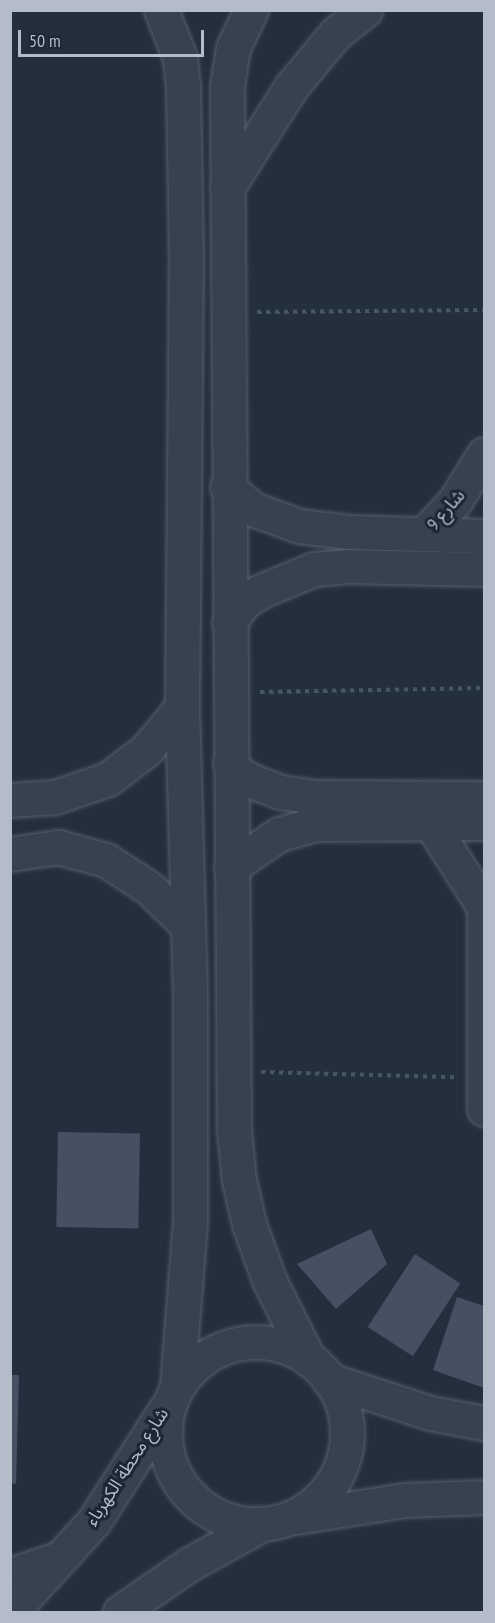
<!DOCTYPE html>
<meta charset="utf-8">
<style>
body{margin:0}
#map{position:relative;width:495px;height:1623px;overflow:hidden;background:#242f3e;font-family:"PT Sans Narrow","Noto Sans Arabic",sans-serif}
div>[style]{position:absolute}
.building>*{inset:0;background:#455162;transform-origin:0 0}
.path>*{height:4px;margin-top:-2px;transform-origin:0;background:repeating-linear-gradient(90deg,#44595c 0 4.5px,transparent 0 9px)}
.roads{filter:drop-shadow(0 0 2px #565f6c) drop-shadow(0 0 2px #565f6c)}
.minor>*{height:33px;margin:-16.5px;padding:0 16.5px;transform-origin:16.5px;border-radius:16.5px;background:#38414e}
.minor>.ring{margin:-16.5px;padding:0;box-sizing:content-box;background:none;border:33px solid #38414e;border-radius:50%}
span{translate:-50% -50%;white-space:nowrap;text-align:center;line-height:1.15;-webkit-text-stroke:6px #1d2633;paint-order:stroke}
.street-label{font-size:18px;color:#b4bcc9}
.frame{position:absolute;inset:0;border:12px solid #b4bcc9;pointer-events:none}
.scale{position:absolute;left:18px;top:30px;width:186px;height:27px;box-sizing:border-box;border:3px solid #b4bcc9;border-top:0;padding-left:8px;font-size:18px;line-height:21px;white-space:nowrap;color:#b4bcc9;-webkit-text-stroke:4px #1d2633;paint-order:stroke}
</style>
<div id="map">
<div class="building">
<div style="left:58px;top:1132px;width:82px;height:95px;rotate:1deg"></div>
<div style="clip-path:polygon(371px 1229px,387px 1264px,336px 1309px,297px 1264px)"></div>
<div style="left:415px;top:1254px;width:54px;height:87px;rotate:33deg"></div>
<div style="clip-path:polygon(457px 1297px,484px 1306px,484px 1388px,433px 1370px)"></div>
<div style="clip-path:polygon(10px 1375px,19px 1375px,16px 1484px,10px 1483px)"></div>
</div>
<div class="path">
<div style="left:257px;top:312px;width:227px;rotate:-0.5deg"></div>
<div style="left:260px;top:692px;width:224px;rotate:-1deg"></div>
<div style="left:261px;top:1072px;width:196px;rotate:1.5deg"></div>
</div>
<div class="roads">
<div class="minor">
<div style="left:161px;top:10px;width:52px;rotate:68.4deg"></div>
<div style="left:180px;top:58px;width:29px;rotate:84deg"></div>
<div style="left:183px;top:87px;width:165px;rotate:89deg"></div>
<div style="left:186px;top:252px;width:455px;rotate:90.5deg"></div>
<div style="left:182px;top:707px;width:289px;rotate:88.4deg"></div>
<div style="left:190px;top:996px;width:226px;rotate:90deg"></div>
<div style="left:190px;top:1222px;width:165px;rotate:94.5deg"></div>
<div style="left:251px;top:10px;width:42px;rotate:115.3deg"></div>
<div style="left:233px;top:48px;width:39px;rotate:99deg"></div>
<div style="left:227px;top:87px;width:1044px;rotate:89.62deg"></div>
<div style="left:234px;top:1131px;width:49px;rotate:84.2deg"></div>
<div style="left:239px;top:1180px;width:45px;rotate:77.2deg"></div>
<div style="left:249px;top:1224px;width:59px;rotate:70.3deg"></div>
<div style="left:269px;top:1280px;width:89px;rotate:63.4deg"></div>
<div style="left:227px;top:188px;width:120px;rotate:-57.6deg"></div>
<div style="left:291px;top:87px;width:70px;rotate:-50.2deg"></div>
<div style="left:336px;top:33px;width:37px;rotate:-38deg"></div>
<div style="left:227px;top:487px;width:34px;rotate:40deg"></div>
<div style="left:253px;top:509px;width:49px;rotate:20.3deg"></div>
<div style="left:299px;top:526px;width:49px;rotate:7deg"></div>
<div style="left:348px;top:532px;width:136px;rotate:1.7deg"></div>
<div style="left:424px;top:534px;width:45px;rotate:-46.8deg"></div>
<div style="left:455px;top:501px;width:55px;rotate:-58.3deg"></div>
<div style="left:229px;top:622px;width:26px;rotate:-53deg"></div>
<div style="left:245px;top:601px;width:19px;rotate:-32deg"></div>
<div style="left:261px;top:591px;width:57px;rotate:-22.5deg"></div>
<div style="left:314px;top:569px;width:33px;rotate:-5deg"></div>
<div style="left:347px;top:566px;width:137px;rotate:1.3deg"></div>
<div style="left:230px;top:762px;width:15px;rotate:53deg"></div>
<div style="left:239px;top:774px;width:20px;rotate:27deg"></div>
<div style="left:257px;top:783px;width:25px;rotate:21deg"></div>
<div style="left:280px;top:792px;width:36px;rotate:8deg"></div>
<div style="left:316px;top:797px;width:168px;rotate:0.3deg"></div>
<div style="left:10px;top:800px;width:45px;rotate:-3.8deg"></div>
<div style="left:55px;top:797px;width:56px;rotate:-18.8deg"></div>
<div style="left:108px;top:779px;width:48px;rotate:-37.3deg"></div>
<div style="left:146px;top:750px;width:56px;rotate:-50.1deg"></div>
<div style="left:430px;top:822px;width:101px;rotate:57.6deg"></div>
<div style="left:10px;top:854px;width:49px;rotate:-8.3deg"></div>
<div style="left:58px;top:847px;width:50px;rotate:15.2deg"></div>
<div style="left:106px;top:860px;width:51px;rotate:33.1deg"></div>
<div style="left:149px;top:888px;width:53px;rotate:44.2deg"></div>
<div style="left:231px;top:867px;width:58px;rotate:-34.5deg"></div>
<div style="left:279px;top:834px;width:38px;rotate:-15deg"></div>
<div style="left:316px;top:824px;width:168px;rotate:-0.3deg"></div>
<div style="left:484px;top:906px;width:203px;rotate:90deg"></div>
<div class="ring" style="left:165px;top:1342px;width:149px;height:149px"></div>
<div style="left:329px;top:1380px;width:106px;rotate:18.1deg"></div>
<div style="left:430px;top:1413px;width:55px;rotate:10.5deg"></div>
<div style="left:296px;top:1517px;width:110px;rotate:-8.9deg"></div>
<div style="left:405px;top:1500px;width:79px;rotate:-2.2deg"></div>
<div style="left:10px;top:1575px;width:50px;rotate:-18.8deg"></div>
<div style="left:11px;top:1612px;width:123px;rotate:-47.6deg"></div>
<div style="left:94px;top:1521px;width:132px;rotate:-57.4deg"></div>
<div style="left:120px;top:1612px;width:83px;rotate:-34.7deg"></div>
<div style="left:188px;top:1565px;width:85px;rotate:-29deg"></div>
</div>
</div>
<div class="street-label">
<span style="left:446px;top:510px;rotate:-49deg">شارع 9</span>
<span style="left:127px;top:1467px;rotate:-57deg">شارع محطة الكهرباء</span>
</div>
<div class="frame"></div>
<div class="scale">50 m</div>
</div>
